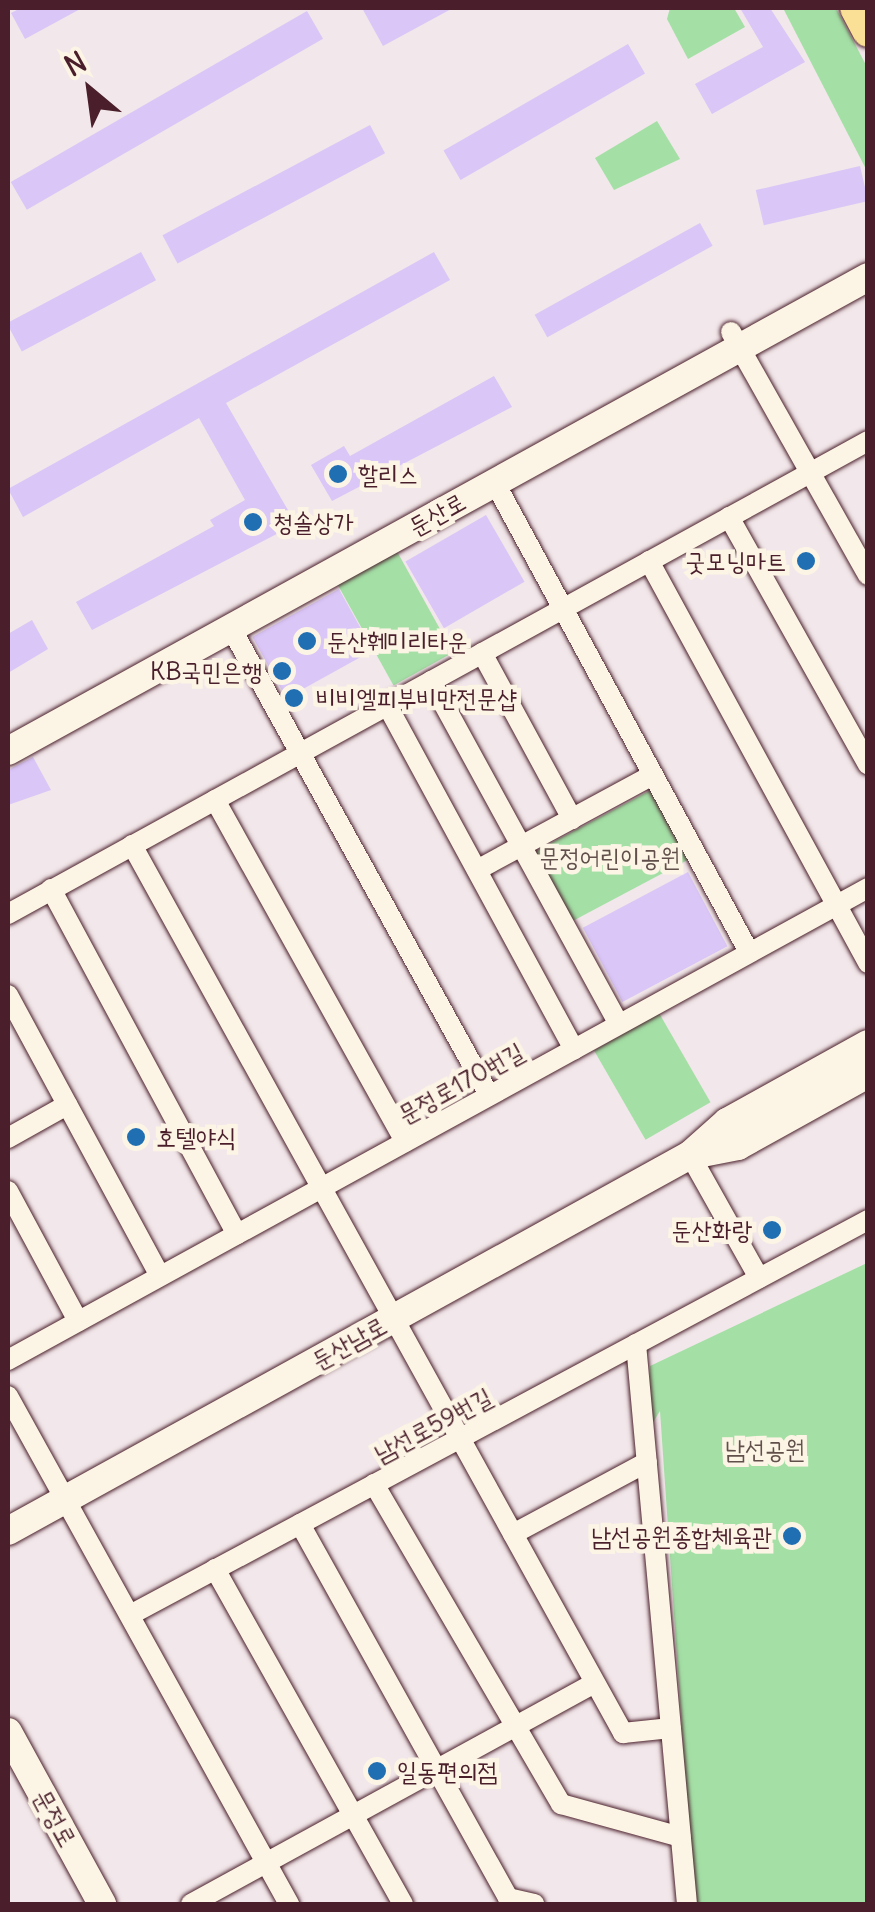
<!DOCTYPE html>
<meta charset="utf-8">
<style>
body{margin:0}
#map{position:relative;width:875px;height:1912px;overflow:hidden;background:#f2e7ea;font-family:Delius,"Poor Story",sans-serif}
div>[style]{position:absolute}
.green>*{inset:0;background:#a4e0a6;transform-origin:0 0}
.building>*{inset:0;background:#dac6f7;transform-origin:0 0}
.roads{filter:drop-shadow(0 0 2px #4a1f2b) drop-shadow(0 0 2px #4a1f2b)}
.minor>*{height:20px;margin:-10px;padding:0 10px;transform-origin:10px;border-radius:10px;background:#fcf5e5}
.secondary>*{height:28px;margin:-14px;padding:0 14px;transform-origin:14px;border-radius:14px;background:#fcf5e5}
.primary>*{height:30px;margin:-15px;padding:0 15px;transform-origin:15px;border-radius:15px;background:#f9e096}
.dots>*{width:28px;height:28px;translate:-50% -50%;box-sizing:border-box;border:5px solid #fcf5e5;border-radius:50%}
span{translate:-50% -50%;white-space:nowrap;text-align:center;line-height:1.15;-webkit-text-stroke:9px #fcf5e5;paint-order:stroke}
.poi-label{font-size:25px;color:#4a1f2b}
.left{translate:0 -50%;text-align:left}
.right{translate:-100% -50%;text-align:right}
.street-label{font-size:25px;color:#4a1f2b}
.park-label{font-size:25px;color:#604f4a}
.frame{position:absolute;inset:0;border:10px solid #4a1f2b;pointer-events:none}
.north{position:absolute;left:40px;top:40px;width:100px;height:100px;-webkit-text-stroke:8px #fcf5e5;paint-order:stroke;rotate:331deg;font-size:28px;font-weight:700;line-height:40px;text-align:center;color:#4a1f2b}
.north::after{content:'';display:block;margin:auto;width:35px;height:45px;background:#4a1f2b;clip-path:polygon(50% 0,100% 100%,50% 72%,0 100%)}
</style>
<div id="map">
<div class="green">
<div style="clip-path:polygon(670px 8px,734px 8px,745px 27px,688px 59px,667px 19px)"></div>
<div style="clip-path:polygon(783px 8px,836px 8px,866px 65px,867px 171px)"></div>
<div style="clip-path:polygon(657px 121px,680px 159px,614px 190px,595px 158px)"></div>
<div style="left:389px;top:537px;width:132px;height:68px;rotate:61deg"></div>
<div style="left:651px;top:790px;width:79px;height:136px;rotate:62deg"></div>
<div style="left:659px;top:1013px;width:103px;height:75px;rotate:60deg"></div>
<div style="clip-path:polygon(867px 1263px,867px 1904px,694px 1904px,660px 1411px,649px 1429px,650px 1366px)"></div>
</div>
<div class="building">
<div style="clip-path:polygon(21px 8px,82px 8px,25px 39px,11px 13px)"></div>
<div style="clip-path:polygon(362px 8px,453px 8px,383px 46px)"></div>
<div style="clip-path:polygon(740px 8px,770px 8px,805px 62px,712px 114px,695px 84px,763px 47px)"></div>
<div style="left:307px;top:11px;width:32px;height:342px;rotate:60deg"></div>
<div style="left:628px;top:44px;width:34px;height:213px;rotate:60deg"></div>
<div style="left:370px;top:125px;width:32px;height:235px;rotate:62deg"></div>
<div style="left:860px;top:166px;width:36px;height:107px;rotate:77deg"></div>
<div style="left:700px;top:223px;width:26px;height:189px;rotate:61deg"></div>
<div style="left:141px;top:252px;width:32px;height:152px;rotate:62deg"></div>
<div style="clip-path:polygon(434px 252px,450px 280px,226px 403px,296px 524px,92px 630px,76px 602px,214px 526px,210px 520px,245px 500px,199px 418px,23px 517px,8px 489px)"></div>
<div style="clip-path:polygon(494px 376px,512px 407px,332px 501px,311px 465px,344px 446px,350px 456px)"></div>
<div style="left:486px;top:515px;width:77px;height:93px;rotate:60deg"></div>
<div style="left:339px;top:589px;width:70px;height:99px;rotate:61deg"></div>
<div style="clip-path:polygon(32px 620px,48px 649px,8px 673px,8px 634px)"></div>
<div style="clip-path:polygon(33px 757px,51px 790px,8px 805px,8px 770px)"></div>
<div style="left:688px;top:872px;width:84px;height:119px;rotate:62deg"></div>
</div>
<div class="roads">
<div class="minor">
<div style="left:731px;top:332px;width:279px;rotate:60.6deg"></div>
<div style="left:495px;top:483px;width:533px;rotate:61.56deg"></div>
<div style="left:729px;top:517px;width:284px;rotate:60.7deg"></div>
<div style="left:649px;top:561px;width:458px;rotate:61.4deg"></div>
<div style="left:231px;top:628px;width:534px;rotate:61.08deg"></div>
<div style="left:482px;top:653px;width:189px;rotate:61.5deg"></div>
<div style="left:431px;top:681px;width:391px;rotate:61.3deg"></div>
<div style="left:387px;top:705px;width:392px;rotate:61.5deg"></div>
<div style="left:215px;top:800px;width:391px;rotate:60.9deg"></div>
<div style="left:132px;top:845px;width:1015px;rotate:61.06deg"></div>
<div style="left:623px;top:1733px;width:48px;rotate:-5.9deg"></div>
<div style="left:477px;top:870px;width:200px;rotate:-28.4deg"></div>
<div style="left:51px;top:889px;width:392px;rotate:61.7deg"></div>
<div style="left:8px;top:914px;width:981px;rotate:-28.81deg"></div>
<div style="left:8px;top:995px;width:319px;rotate:61.6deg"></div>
<div style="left:8px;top:1138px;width:68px;rotate:-29.2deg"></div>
<div style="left:690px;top:1155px;width:141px;rotate:60.7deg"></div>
<div style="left:8px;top:1191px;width:148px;rotate:61.7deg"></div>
<div style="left:636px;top:1344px;width:562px;rotate:84.8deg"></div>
<div style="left:8px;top:1360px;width:981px;rotate:-28.76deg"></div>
<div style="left:8px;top:1396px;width:581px;rotate:61.05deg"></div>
<div style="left:374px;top:1484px;width:371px;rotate:59.7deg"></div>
<div style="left:561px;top:1804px;width:124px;rotate:15.4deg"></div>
<div style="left:300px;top:1524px;width:428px;rotate:60.9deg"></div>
<div style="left:508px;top:1898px;width:27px;rotate:13deg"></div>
<div style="left:513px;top:1534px;width:152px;rotate:-28.2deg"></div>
<div style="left:215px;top:1569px;width:384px;rotate:60.7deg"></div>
<div style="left:130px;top:1615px;width:837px;rotate:-28.16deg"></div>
<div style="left:191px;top:1904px;width:460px;rotate:-28.7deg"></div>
</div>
<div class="secondary">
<div style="left:8px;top:751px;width:982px;rotate:-28.86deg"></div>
<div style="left:692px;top:1155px;width:47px;rotate:-11.1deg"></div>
<div style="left:738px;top:1146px;width:149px;rotate:-29deg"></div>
<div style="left:8px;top:1531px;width:779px;rotate:-28.87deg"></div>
<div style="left:690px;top:1155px;width:50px;rotate:-41.7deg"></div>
<div style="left:727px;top:1122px;width:161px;rotate:-29deg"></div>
<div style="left:8px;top:1732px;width:196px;rotate:61.3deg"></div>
</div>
<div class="primary">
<div style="left:855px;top:8px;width:27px;rotate:62deg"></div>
</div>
</div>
<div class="dots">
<div style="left:338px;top:474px;background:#1f6fb2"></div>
<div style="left:253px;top:522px;background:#1f6fb2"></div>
<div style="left:806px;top:561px;background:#1f6fb2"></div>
<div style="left:307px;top:641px;background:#1f6fb2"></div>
<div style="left:282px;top:671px;background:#1f6fb2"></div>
<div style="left:294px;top:698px;background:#1f6fb2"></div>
<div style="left:136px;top:1137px;background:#1f6fb2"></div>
<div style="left:772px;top:1230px;background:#1f6fb2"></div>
<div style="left:792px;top:1536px;background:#1f6fb2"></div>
<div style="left:377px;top:1771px;background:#1f6fb2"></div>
</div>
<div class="poi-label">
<span class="left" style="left:358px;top:474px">할리스</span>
<span class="left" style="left:273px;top:522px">청솔상가</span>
<span class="right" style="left:786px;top:561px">굿모닝마트</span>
<span class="left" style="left:327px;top:641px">둔산훼미리타운</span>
<span class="right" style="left:262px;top:671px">KB국민은행</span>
<span class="left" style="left:316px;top:698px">비비엘피부비만전문샵</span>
<span class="left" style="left:156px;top:1137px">호텔야식</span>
<span class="right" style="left:752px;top:1230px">둔산화랑</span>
<span class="right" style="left:772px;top:1536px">남선공원종합체육관</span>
<span class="left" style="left:397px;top:1771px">일동편의점</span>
</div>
<div class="street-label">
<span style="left:437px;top:514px;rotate:-29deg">둔산로</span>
<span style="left:461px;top:1083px;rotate:-29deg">문정로170번길</span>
<span style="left:349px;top:1343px;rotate:-29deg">둔산남로</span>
<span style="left:433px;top:1425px;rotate:-28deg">남선로59번길</span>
<span style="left:55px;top:1818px;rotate:61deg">문정로</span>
</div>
<div class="park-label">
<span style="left:610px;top:857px">문정어린이공원</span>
<span style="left:765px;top:1449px">남선공원</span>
</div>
<div class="frame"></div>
<div class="north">N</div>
</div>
